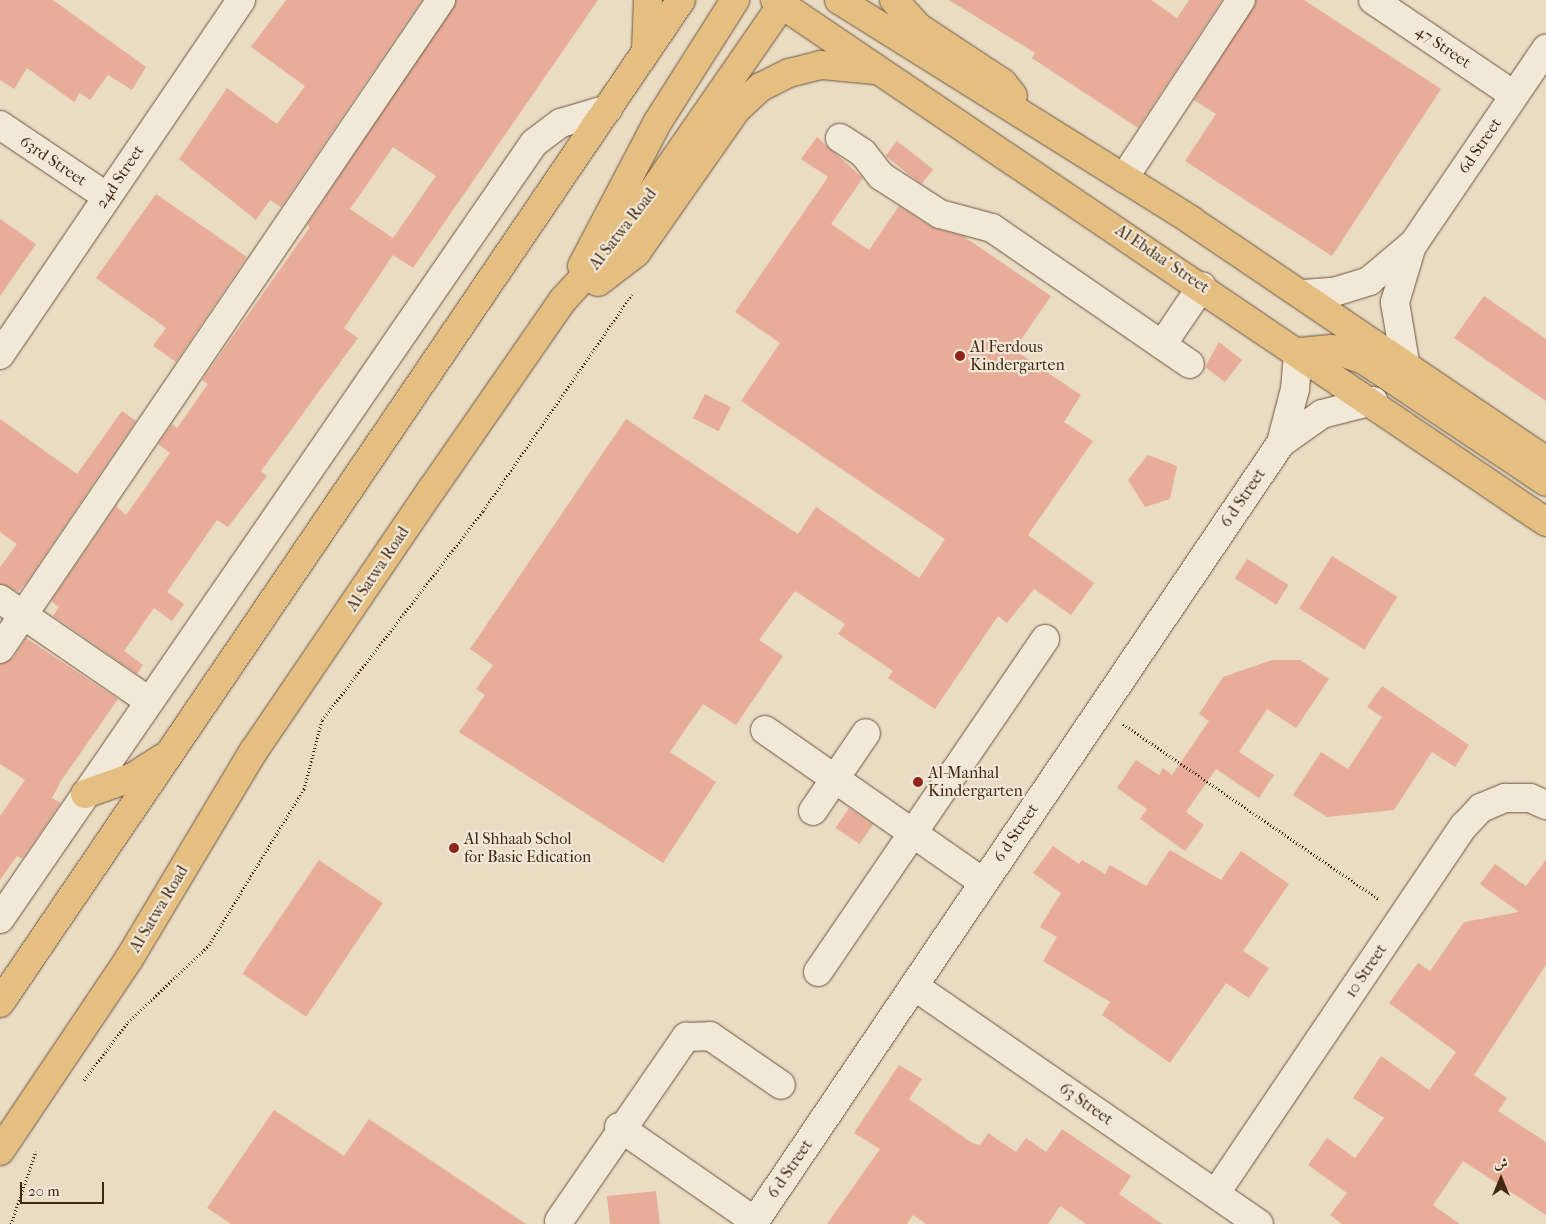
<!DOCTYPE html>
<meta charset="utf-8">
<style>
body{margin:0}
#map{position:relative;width:1546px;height:1224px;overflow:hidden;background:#eadbc3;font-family:"IM FELL French Canon",Amiri,serif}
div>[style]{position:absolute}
.building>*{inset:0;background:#e7ad99;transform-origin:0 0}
.path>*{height:3px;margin-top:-1.5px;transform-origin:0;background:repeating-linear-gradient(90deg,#402811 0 1px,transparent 0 3.5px)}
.roads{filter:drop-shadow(0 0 1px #6a553e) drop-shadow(0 0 1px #6a553e)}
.minor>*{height:28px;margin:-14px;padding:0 14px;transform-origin:14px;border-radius:14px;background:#f1e8d8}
.major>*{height:28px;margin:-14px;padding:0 14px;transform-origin:14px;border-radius:14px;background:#e5be82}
.dots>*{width:14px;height:14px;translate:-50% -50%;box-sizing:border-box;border:2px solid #f1e8d8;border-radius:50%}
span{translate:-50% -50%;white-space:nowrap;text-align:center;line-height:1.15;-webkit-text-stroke:4.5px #f1e8d8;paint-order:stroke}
.street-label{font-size:16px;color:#402811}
.poi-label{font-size:16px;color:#402811}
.left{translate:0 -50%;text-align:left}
.north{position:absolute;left:1476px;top:1154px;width:50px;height:50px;-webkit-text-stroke:4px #f1e8d8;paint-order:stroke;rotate:0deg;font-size:14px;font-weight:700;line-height:20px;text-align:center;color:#402811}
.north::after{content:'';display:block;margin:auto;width:18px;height:22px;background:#402811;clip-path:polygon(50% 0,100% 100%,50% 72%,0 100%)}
.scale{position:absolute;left:20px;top:1182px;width:84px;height:22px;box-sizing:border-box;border:2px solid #402811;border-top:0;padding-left:6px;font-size:15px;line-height:18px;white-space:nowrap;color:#402811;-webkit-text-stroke:4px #f1e8d8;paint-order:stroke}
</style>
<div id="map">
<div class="building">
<div style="clip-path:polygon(0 0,53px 0,146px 67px,132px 90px,108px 75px,90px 100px,80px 93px,74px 102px,27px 68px,14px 89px,0 80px)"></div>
<div style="clip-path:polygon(286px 0,422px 0,281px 207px,270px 200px,256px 220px,179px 159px,227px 88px,277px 124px,305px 86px,251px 47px)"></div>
<div style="clip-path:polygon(evenodd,456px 0,598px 0,413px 268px,393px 255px,344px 328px,358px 338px,261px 471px,267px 476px,228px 527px,217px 520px,167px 592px,184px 604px,172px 621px,154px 608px,124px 651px,143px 665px,137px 674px,53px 616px,59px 607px,51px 601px,116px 506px,126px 515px,170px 453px,158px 444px,172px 424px,177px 428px,208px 384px,202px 380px,310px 227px,307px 225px,456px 0,393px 147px,436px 176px,393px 238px,350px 209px,393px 147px)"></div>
<div style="clip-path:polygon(949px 0,1151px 0,1177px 18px,1189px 0,1222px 0,1138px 128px,1032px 58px,1035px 53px)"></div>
<div style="clip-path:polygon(1256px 0,1304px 0,1441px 89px,1332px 256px,1185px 161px,1216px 114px,1194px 100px)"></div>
<div style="clip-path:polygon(817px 137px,863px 178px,831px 224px,869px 250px,899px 206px,932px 227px,963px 236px,1051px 296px,1014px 350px,1081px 395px,1064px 422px,1093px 441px,1028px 535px,1094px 583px,1071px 615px,1034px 589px,1007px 623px,998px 616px,935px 709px,888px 678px,893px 671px,838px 634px,845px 624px,795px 591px,759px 640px,783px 656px,736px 725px,703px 704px,670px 752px,716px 782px,663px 863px,459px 732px,485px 695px,476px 689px,493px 665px,470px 649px,626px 419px,798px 534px,816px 507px,919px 578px,945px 539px,741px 401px,780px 343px,735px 312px,828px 177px,801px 159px)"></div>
<div style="left:897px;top:141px;width:46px;height:19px;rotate:38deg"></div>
<div style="clip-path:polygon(156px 194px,247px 257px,176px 362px,153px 346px,166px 328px,96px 278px)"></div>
<div style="clip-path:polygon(0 219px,36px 244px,0 296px)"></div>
<div style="clip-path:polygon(1484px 296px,1546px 339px,1546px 401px,1454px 338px)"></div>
<div style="clip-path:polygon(1219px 342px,1242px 360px,1225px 382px,1205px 367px)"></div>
<div style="left:705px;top:394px;width:29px;height:27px;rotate:27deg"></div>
<div style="clip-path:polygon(122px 411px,136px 421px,26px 583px,18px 592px,0 584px,0 567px,17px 544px,0 532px,0 419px,77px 474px)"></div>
<div style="clip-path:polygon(1148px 455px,1177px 466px,1170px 499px,1145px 507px,1128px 480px)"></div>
<div style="left:1332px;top:556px;width:77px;height:62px;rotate:32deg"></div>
<div style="left:1247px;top:559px;width:49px;height:23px;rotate:32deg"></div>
<div style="clip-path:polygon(26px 638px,118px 699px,61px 781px,52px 798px,61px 803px,22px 859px,17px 856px,0 880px,0 816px,25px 780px,0 764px,0 664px,13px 658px)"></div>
<div style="clip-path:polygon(1272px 660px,1300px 660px,1329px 679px,1296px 728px,1267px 709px,1239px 752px,1274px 775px,1259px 798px,1216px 769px,1186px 812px,1204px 825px,1185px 851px,1140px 819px,1147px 809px,1117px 788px,1136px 760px,1159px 775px,1163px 768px,1172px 775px,1209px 721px,1199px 714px,1223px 677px)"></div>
<div style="clip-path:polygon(1382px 686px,1469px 745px,1455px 767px,1432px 752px,1394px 810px,1327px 817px,1293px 795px,1321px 752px,1348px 769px,1382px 717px,1367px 707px)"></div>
<div style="left:849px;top:808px;width:29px;height:24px;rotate:34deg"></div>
<div style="clip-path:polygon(1053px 846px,1079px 864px,1082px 860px,1105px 874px,1110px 865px,1146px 886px,1170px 850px,1221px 880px,1241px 851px,1289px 884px,1243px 951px,1269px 968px,1249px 998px,1226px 983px,1170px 1063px,1102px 1015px,1110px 1002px,1043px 961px,1057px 937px,1040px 927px,1061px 893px,1033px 873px)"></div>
<div style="left:319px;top:860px;width:77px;height:137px;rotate:34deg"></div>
<div style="clip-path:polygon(1546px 860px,1546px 965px,1474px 1075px,1507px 1098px,1498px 1111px,1546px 1142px,1546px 1215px,1463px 1161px,1433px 1205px,1460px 1224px,1342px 1224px,1330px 1215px,1347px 1193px,1308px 1165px,1327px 1138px,1355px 1158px,1384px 1118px,1353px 1098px,1381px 1056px,1429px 1090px,1456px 1052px,1389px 1003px,1418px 963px,1430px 971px,1464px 922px,1519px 912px,1480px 884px,1495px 864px,1526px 886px)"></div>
<div style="clip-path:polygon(899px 1065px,922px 1079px,909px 1099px,972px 1143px,980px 1145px,988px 1133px,1016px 1152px,1026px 1138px,1046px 1152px,1062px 1129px,1131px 1176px,1119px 1194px,1162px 1224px,1086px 1224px,1060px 1206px,1048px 1224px,926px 1224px,913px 1215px,907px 1224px,827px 1224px,880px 1149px,854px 1133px)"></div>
<div style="clip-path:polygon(274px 1110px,344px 1156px,369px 1119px,526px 1224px,231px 1224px,207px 1208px)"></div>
<div style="clip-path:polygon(656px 1191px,660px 1224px,610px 1224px,607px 1196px)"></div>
</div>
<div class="path">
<div style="left:1123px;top:724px;width:311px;rotate:34.4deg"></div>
<div style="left:84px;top:1080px;width:73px;rotate:-52.8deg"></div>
<div style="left:128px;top:1022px;width:112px;rotate:-43.5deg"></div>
<div style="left:209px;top:945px;width:183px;rotate:-58.7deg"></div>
<div style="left:304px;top:789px;width:71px;rotate:-75.4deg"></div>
<div style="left:322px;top:720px;width:264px;rotate:-52.4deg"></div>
<div style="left:483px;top:511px;width:263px;rotate:-55.5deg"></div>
<div style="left:11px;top:1224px;width:77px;rotate:-71.1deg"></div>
</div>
<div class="roads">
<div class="minor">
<div style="left:1373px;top:0;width:170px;rotate:34deg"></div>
<div style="left:0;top:125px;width:129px;rotate:33.9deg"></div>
<div style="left:840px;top:138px;width:27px;rotate:33deg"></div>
<div style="left:863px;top:153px;width:29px;rotate:52deg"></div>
<div style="left:881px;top:176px;width:70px;rotate:32.8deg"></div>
<div style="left:940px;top:214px;width:54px;rotate:15.1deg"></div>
<div style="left:992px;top:228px;width:240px;rotate:34.5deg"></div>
<div style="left:1124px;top:178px;width:213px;rotate:-56.7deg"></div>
<div style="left:1303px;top:294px;width:31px;rotate:-4deg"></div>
<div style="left:1334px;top:292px;width:37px;rotate:-17deg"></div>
<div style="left:1369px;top:281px;width:59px;rotate:-40.2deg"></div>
<div style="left:1414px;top:243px;width:235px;rotate:-55.8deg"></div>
<div style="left:1162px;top:345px;width:71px;rotate:-55.9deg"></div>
<div style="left:0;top:355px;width:429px;rotate:-55.8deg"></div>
<div style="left:1405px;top:362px;width:61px;rotate:-99.5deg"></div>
<div style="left:1395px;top:302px;width:55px;rotate:-73.2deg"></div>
<div style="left:1281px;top:443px;width:56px;rotate:-75.5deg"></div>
<div style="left:1295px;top:389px;width:37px;rotate:-85deg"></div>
<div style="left:0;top:599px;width:181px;rotate:34.4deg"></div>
<div style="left:0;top:649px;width:785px;rotate:-55.8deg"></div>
<div style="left:765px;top:730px;width:266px;rotate:34.9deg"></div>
<div style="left:813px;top:811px;width:94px;rotate:-55.8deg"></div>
<div style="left:0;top:919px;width:942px;rotate:-55.47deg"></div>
<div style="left:534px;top:143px;width:34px;rotate:-37deg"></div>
<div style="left:561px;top:123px;width:49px;rotate:-16.6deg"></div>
<div style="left:818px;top:972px;width:403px;rotate:-55.7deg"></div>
<div style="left:914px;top:986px;width:419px;rotate:34.6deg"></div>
<div style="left:619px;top:1127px;width:165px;rotate:34.7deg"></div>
<div style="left:1216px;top:1193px;width:443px;rotate:-56deg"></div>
<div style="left:1464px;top:826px;width:25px;rotate:-47deg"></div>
<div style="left:1481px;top:808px;width:26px;rotate:-23deg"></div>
<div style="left:1505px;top:798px;width:25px"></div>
<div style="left:1530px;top:798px;width:17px;rotate:24deg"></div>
<div style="left:559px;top:1221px;width:224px;rotate:-55.4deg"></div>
<div style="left:686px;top:1037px;width:24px;rotate:-2deg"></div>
<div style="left:710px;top:1036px;width:86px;rotate:34.6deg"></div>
<div style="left:753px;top:1224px;width:943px;rotate:-55.94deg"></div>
<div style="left:1281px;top:443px;width:50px;rotate:-35.3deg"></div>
<div style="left:1322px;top:414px;width:53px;rotate:-14.3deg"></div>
</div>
<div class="major">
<div style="left:775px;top:0;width:931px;rotate:34.1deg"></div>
<div style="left:839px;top:0;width:416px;rotate:32deg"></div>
<div style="left:1192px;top:221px;width:428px;rotate:34.1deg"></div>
<div style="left:894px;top:0;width:36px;rotate:48deg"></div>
<div style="left:918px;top:27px;width:102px;rotate:33.4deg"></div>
<div style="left:1003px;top:83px;width:16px;rotate:52deg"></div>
<div style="left:646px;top:51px;width:51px;rotate:-87.8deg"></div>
<div style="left:582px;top:266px;width:161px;rotate:-62.3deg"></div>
<div style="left:657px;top:123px;width:146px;rotate:-57.6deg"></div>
<div style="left:598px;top:282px;width:48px;rotate:-37.3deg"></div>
<div style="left:636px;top:253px;width:176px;rotate:-55deg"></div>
<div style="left:737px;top:109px;width:33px;rotate:-43deg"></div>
<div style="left:761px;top:87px;width:31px;rotate:-27deg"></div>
<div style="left:789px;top:73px;width:33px;rotate:-14deg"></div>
<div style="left:821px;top:65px;width:53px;rotate:5.4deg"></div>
<div style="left:1298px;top:352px;width:34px;rotate:-5deg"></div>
<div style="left:1332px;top:349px;width:34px;rotate:19deg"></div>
<div style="left:1364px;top:360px;width:219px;rotate:33.8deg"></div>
<div style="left:85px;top:794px;width:51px;rotate:-19.5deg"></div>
<div style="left:133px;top:777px;width:35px;rotate:-33deg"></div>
<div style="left:0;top:1003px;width:1212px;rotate:-55.82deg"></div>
<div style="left:0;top:1151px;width:231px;rotate:-56.1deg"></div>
<div style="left:129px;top:959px;width:241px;rotate:-59.1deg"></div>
<div style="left:253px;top:752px;width:318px;rotate:-55.8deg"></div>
<div style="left:432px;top:489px;width:230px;rotate:-55.3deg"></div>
<div style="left:563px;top:300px;width:86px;rotate:-47.4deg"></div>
<div style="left:621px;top:237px;width:288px;rotate:-55.3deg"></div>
</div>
</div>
<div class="dots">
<div style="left:960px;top:356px;background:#8f2418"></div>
<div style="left:918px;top:782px;background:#8f2418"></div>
<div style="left:454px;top:848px;background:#8f2418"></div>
</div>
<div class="street-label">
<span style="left:1443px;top:47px;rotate:34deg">47 Street</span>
<span style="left:1480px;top:146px;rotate:-56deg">6d Street</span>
<span style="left:53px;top:161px;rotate:34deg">63rd Street</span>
<span style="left:120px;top:177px;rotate:-56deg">24d Street</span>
<span style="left:623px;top:229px;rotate:-52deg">Al Satwa Road</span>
<span style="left:1162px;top:259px;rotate:34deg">Al Ebdaa' Street</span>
<span style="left:1243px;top:498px;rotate:-56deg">6 d Street</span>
<span style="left:378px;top:569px;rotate:-56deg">Al Satwa Road</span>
<span style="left:1016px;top:833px;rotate:-56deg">6 d Street</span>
<span style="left:159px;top:909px;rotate:-59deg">Al Satwa Road</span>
<span style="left:1366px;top:971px;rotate:-56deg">10 Street</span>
<span style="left:1086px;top:1104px;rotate:35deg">63 Street</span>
<span style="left:790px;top:1169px;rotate:-56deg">6 d Street</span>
</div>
<div class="poi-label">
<span class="left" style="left:970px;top:356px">Al Ferdous<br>Kindergarten</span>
<span class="left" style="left:928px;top:782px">Al-Manhal<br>Kindergarten</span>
<span class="left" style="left:464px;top:848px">Al Shhaab Schol<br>for Basic Edication</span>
</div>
<div class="north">ش</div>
<div class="scale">20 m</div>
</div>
